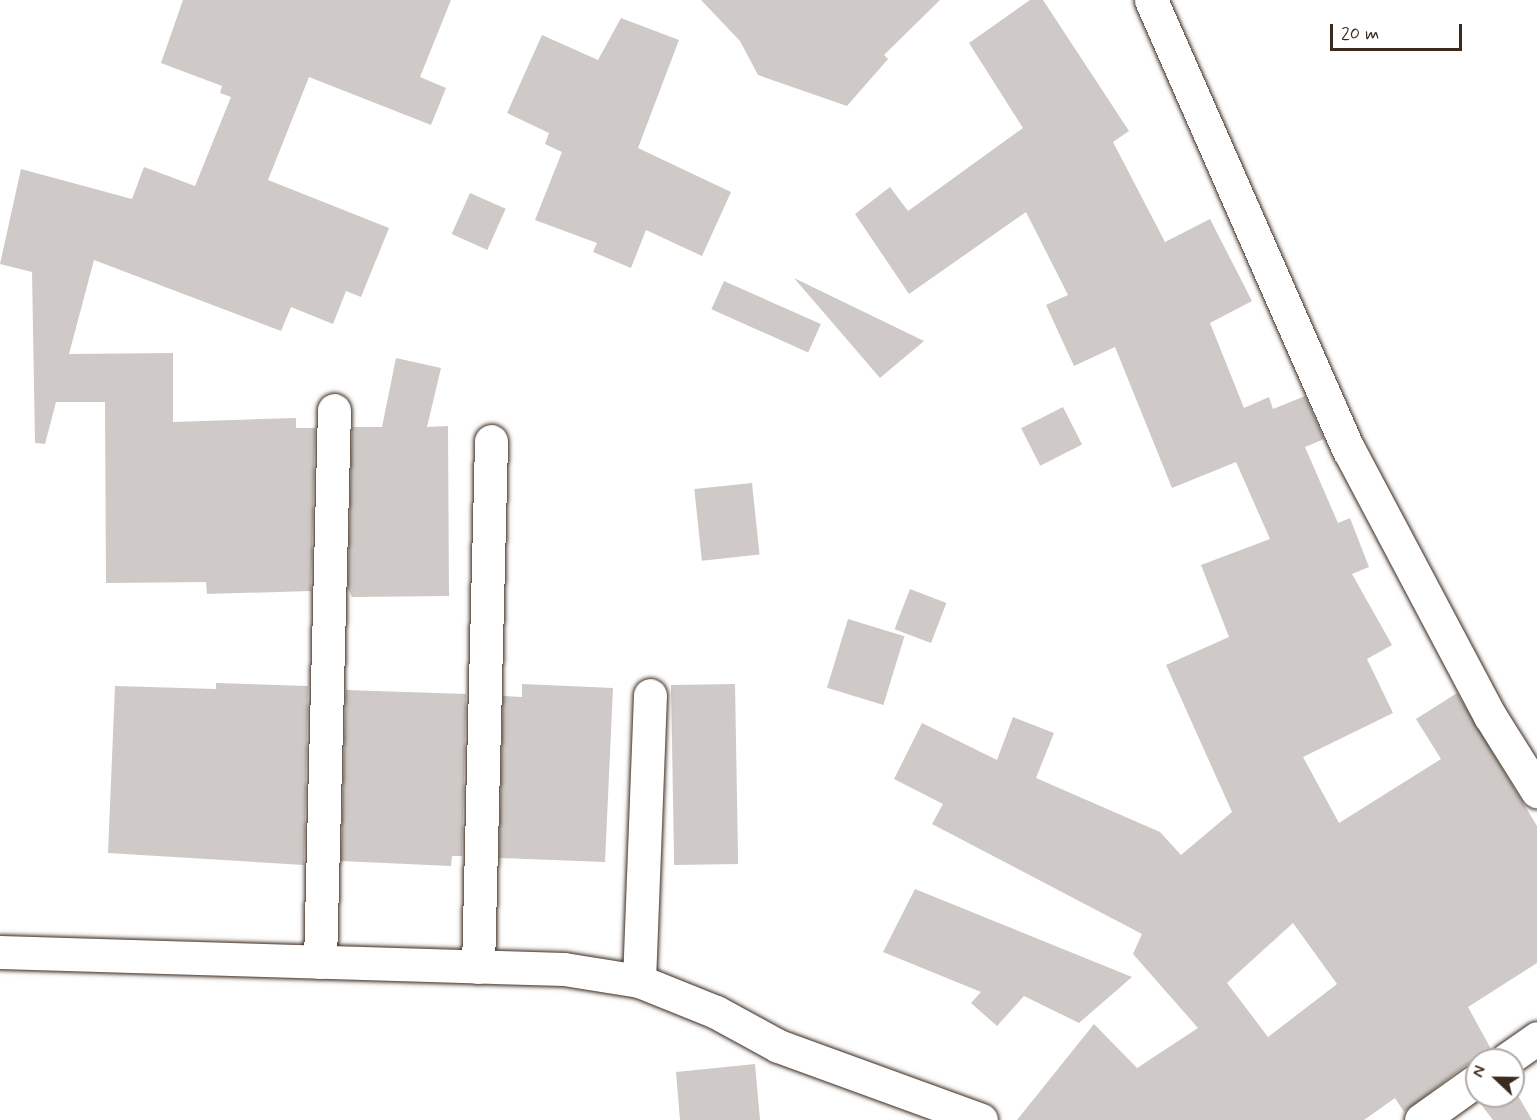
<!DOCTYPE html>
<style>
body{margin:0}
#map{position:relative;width:1537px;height:1120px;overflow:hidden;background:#fff;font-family:Mynerve,sans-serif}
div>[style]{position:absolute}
.building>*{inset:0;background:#cfcac7;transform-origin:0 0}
.roads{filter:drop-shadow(0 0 2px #3b2a1e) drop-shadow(0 0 2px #3b2a1e)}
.minor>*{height:33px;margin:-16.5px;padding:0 16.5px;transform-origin:16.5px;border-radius:16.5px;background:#fff}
span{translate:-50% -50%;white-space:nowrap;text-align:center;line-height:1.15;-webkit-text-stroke:4.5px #fff;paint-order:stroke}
.north{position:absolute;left:1465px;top:1048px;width:60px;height:60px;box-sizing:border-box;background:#fff;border:2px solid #b1aaa5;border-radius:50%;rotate:292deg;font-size:16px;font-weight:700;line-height:24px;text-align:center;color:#3b2a1e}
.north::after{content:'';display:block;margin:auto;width:21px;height:27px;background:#3b2a1e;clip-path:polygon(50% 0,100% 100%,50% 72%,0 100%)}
.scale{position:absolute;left:1330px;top:24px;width:132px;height:27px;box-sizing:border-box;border:3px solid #3b2a1e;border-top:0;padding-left:8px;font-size:18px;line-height:21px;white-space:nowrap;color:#3b2a1e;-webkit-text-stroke:4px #fff;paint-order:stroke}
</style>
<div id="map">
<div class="building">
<div style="clip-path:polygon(183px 0,451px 0,420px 77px,446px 88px,431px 125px,309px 77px,268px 180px,389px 228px,361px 297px,346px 291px,333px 324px,291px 307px,281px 331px,94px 260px,69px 354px,173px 353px,173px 422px,296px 418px,296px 428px,315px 428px,311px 591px,207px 594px,206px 582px,106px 583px,105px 402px,56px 402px,45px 444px,35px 443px,32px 272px,0 264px,21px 169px,132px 199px,144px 167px,195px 186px,231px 97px,220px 93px,222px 86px,161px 63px)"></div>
<div style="clip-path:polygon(701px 0,940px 0,884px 55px,888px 59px,847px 106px,758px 75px,740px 41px)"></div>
<div style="clip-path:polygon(evenodd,1030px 0,1043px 0,1129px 131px,1113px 142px,1165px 242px,1210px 219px,1252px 301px,1210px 323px,1244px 408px,1269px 397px,1273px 409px,1305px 396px,1324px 439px,1305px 447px,1338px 523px,1350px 518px,1369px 567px,1352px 574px,1392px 645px,1367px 659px,1393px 713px,1303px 757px,1339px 823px,1441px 759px,1416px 719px,1457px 693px,1537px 826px,1537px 963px,1468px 1007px,1491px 1049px,1488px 1060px,1466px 1065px,1404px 1112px,1395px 1098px,1364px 1120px,1017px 1120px,1094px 1024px,1137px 1068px,1198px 1028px,1133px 954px,1142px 934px,932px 824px,943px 804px,894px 779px,922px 723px,997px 760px,1013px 717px,1054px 733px,1036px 778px,1160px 832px,1181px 855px,1232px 812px,1166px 665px,1229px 637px,1201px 565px,1270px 539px,1236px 462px,1172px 488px,1115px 347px,1074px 366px,1046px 305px,1068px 295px,1026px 212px,909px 294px,855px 214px,890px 187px,908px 211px,1023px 128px,969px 43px,1030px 0,1293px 923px,1337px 984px,1268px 1037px,1227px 983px,1293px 923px)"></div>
<div style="clip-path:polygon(621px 18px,679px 40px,638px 148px,731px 192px,702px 256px,646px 230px,631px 268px,593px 252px,597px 243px,535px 220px,562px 152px,545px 144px,549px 133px,507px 113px,542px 35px,598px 60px)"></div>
<div style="left:470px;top:193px;width:39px;height:45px;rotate:24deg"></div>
<div style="clip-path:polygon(794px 278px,924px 341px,880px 378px)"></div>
<div style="left:724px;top:281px;width:106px;height:31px;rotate:24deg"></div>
<div style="clip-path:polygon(396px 358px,441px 368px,427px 427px,448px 426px,449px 596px,352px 597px,348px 589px,352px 427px,382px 427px)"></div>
<div style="left:1063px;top:407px;width:42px;height:47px;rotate:63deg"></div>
<div style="left:752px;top:483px;width:72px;height:58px;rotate:84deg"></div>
<div style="left:910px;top:589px;width:39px;height:43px;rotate:21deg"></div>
<div style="left:848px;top:619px;width:59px;height:72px;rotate:17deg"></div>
<div style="clip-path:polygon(216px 683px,308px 686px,304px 865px,108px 853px,115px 686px,216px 689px)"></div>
<div style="clip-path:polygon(522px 684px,613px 688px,605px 862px,499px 858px,503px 696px,522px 697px)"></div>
<div style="left:735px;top:684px;width:180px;height:64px;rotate:89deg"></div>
<div style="clip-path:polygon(346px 690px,466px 694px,462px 856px,452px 856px,451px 866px,341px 861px)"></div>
<div style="clip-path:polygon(915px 889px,1132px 977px,1079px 1023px,1024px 996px,997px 1026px,971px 1003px,981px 992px,883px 952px)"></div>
<div style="clip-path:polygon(755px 1064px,760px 1120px,680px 1120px,676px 1072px)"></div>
<div style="clip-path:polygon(1513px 1087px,1532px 1120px,1493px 1120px,1479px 1102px,1487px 1096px,1513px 1096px)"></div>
</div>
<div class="roads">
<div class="minor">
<div style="left:1151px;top:0;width:492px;rotate:66.3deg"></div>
<div style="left:1349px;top:450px;width:301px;rotate:62.1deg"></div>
<div style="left:1490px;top:716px;width:89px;rotate:57.9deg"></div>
<div style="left:0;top:952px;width:564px;rotate:1.73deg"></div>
<div style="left:564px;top:969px;width:76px;rotate:9.1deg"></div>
<div style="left:639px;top:981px;width:83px;rotate:21.9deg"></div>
<div style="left:716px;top:1012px;width:71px;rotate:28.7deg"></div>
<div style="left:778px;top:1046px;width:216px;rotate:20deg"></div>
<div style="left:320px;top:962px;width:552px;rotate:-88.55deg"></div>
<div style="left:478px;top:967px;width:526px;rotate:-88.58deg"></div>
<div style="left:639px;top:981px;width:286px;rotate:-87.8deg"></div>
<div style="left:1506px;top:1060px;width:38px;rotate:-35deg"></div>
<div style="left:1421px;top:1120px;width:69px;rotate:-35.5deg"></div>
</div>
</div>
<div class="north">N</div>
<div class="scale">20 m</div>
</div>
